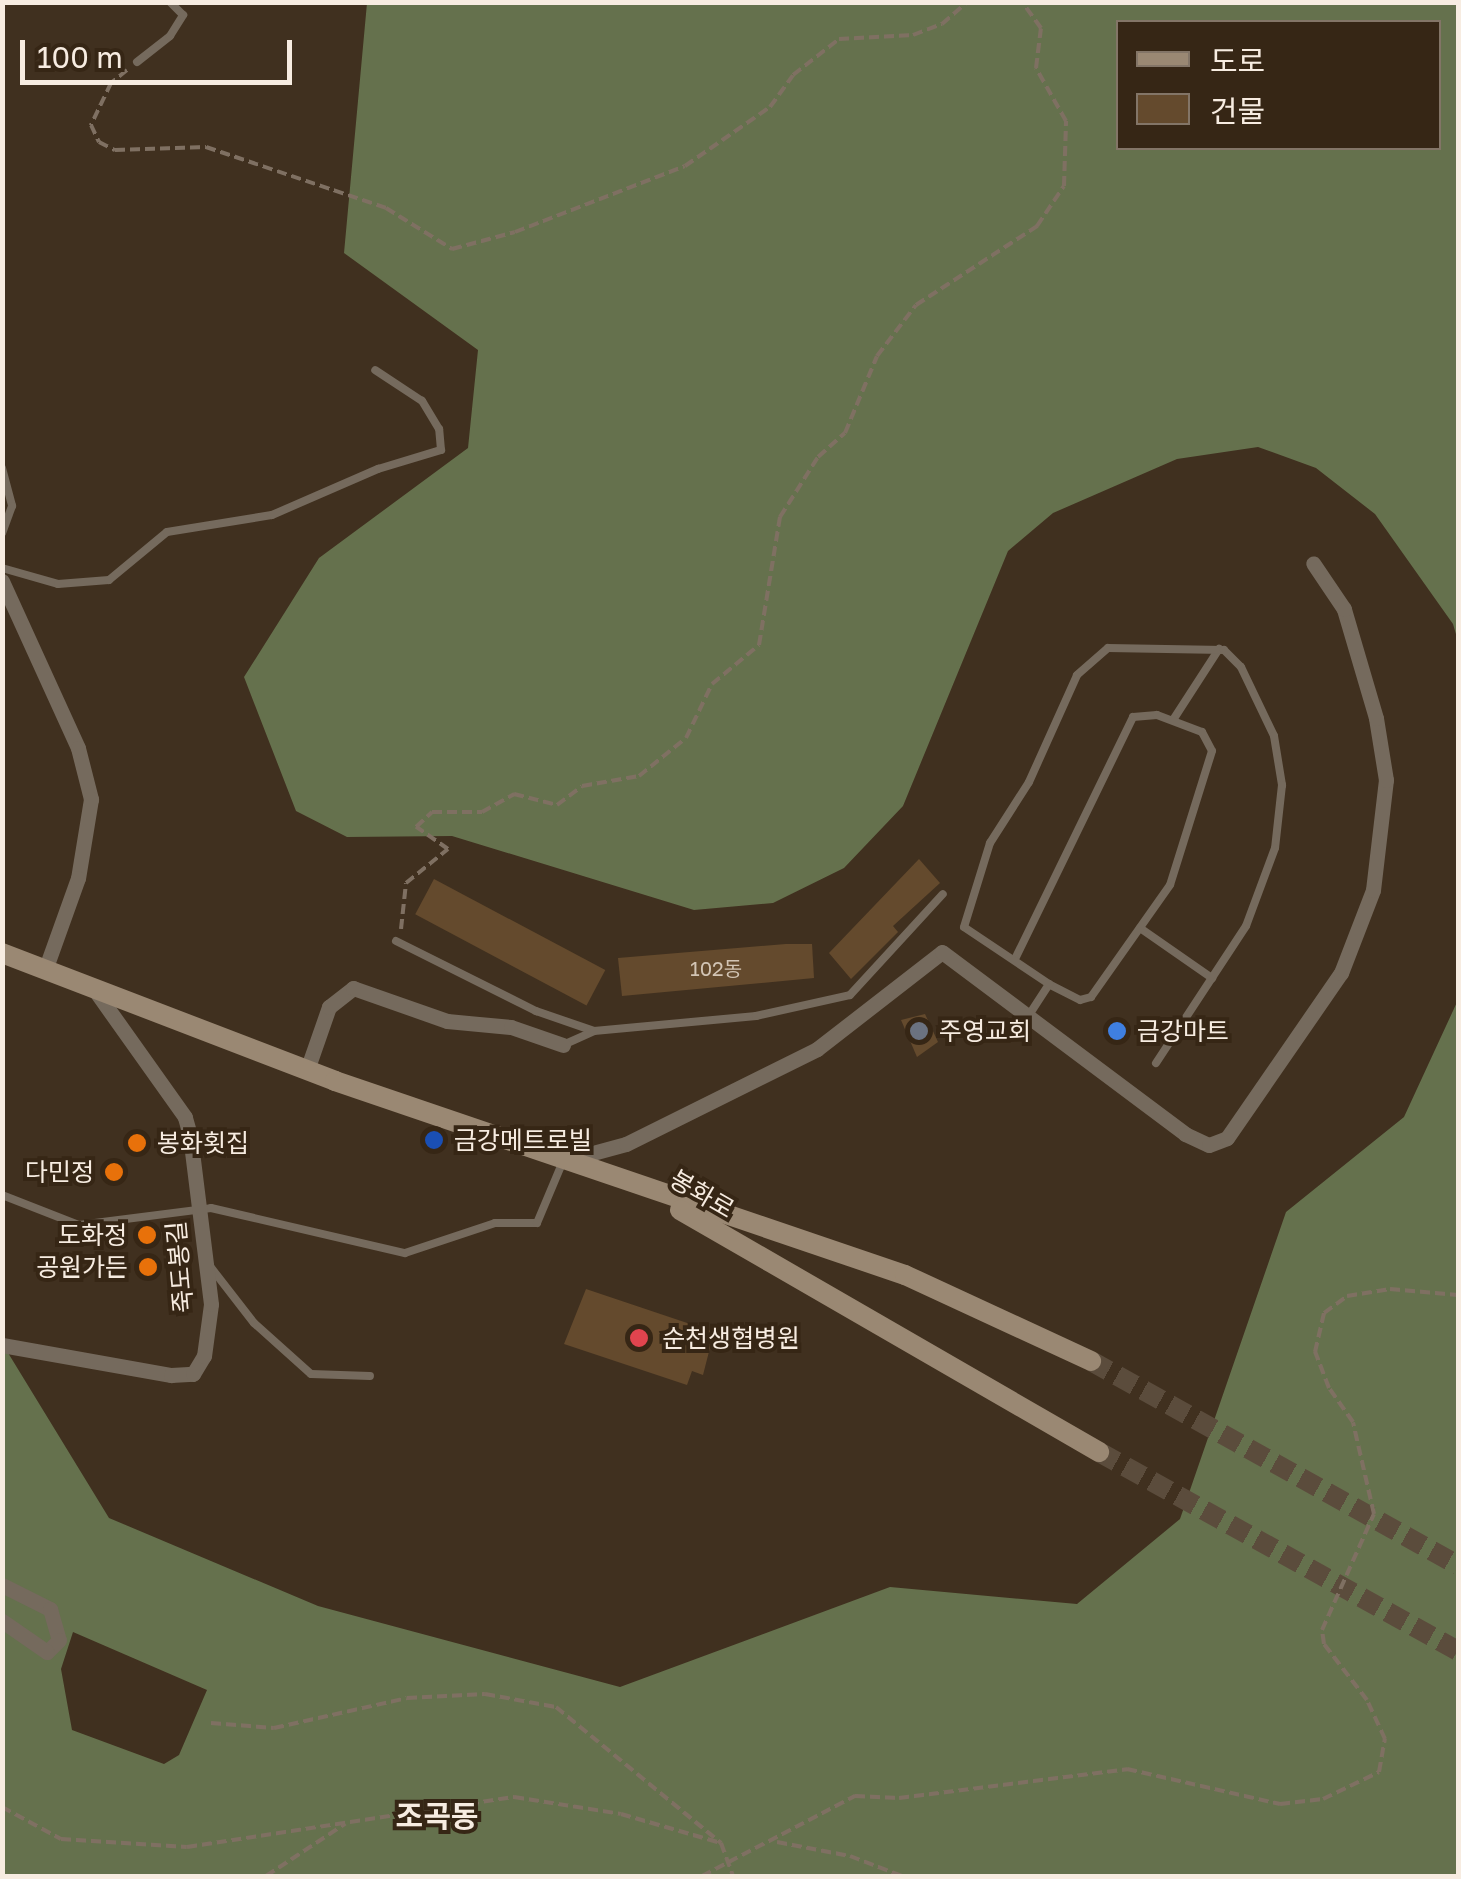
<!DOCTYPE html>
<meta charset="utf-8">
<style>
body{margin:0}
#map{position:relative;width:1461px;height:1879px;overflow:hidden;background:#40301f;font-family:"Golos Text","Noto Sans KR",sans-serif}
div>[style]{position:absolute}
.forest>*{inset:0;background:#65714d}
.building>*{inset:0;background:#644a2d;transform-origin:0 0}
.secondary-tunnel>*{height:20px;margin-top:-10px;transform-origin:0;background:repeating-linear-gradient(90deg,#5b4c3c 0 20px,transparent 0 30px)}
.path>*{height:4px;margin-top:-2px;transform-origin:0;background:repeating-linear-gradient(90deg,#7f7062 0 10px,transparent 0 15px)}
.service>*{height:8px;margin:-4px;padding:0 4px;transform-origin:4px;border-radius:4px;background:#756a5d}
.minor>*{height:15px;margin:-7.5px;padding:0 7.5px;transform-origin:7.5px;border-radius:7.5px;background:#756a5d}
.secondary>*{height:20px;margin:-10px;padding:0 10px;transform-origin:10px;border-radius:10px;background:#9a8873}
.dots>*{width:28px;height:28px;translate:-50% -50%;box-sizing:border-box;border:5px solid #362615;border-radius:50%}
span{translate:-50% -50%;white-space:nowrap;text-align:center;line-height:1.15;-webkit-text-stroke:8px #362615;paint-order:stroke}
.number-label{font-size:20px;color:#d2c4b4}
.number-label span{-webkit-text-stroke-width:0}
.poi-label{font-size:25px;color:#f7ece1}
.left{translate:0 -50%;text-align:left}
.right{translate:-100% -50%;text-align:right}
.street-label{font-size:25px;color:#f7ece1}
.quarter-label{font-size:30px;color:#f7ece1;font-weight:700}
.frame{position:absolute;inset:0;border:5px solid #f7ece1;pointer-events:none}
.legend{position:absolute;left:1116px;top:20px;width:325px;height:130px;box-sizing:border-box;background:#362615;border:2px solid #837567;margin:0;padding:12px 18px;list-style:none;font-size:30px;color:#f7ece1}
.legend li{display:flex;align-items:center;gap:20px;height:50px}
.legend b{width:50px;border:2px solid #837567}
.scale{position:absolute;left:20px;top:40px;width:272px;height:45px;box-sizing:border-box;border:5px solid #f7ece1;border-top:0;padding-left:12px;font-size:30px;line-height:35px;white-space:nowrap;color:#f7ece1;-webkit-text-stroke:8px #362615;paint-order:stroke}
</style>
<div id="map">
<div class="forest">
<div style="clip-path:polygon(evenodd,367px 3px,1458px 3px,1458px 641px,1453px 624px,1375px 514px,1316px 468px,1258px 447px,1177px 459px,1053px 513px,1008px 551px,903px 806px,844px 868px,773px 903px,694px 910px,452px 836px,347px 837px,296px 811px,244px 677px,319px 558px,468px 448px,478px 350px,344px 253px,367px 3px,1118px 22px,1438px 22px,1438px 148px,1118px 148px,1118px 22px)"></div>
<div style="clip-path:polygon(evenodd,1458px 1000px,1458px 1876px,3px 1876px,2px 1343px,109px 1518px,318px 1606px,620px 1687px,890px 1587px,1077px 1604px,1180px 1519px,1286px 1212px,1404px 1117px,1458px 1000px,73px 1632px,207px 1690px,179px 1755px,164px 1764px,72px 1730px,61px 1669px,73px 1632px)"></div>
</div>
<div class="building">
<div style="clip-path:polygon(919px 859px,940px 883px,893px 926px,898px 932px,851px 979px,829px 953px)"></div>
<div style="left:434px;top:879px;width:194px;height:40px;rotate:28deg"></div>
<div style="clip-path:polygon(786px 944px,812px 944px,814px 978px,622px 996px,618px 958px)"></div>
<div style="clip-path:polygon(925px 1014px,938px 1042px,917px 1057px,901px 1020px)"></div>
<div style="clip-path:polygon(586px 1289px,714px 1332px,703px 1375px,692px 1371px,687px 1385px,564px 1344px)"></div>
</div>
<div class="secondary-tunnel">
<div style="left:1091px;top:1361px;width:420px;rotate:29.1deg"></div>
<div style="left:1099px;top:1452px;width:410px;rotate:29deg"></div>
</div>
<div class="path">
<div style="left:127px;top:70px;width:21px;rotate:141deg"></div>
<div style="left:111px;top:83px;width:47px;rotate:115.5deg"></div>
<div style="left:91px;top:125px;width:19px;rotate:65deg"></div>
<div style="left:99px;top:142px;width:18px;rotate:27deg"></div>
<div style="left:115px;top:150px;width:91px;rotate:-1.9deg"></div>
<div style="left:206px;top:147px;width:190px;rotate:18.7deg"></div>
<div style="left:386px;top:208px;width:78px;rotate:31.8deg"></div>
<div style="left:452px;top:249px;width:65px;rotate:-15.1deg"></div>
<div style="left:515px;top:232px;width:182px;rotate:-21.2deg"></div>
<div style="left:685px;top:166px;width:103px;rotate:-34.8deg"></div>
<div style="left:770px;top:107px;width:39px;rotate:-54deg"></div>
<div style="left:793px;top:75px;width:58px;rotate:-38deg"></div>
<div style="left:839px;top:39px;width:74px;rotate:-3.1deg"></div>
<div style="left:913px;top:35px;width:31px;rotate:-21deg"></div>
<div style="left:942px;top:24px;width:33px;rotate:-41deg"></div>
<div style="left:401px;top:929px;width:46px;rotate:-83.8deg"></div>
<div style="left:406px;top:883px;width:54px;rotate:-39deg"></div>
<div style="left:448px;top:849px;width:39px;rotate:-145deg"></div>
<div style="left:416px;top:827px;width:22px;rotate:-43deg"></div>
<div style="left:432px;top:812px;width:50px"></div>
<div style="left:482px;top:812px;width:37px;rotate:-29deg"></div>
<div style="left:514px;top:794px;width:44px;rotate:14.3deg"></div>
<div style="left:557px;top:805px;width:31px;rotate:-37deg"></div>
<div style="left:582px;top:786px;width:58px;rotate:-10deg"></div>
<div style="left:639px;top:776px;width:60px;rotate:-39deg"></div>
<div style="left:686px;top:738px;width:60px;rotate:-64.3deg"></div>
<div style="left:712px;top:684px;width:61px;rotate:-39.7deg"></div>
<div style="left:759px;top:645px;width:130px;rotate:-80.7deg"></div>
<div style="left:780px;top:517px;width:71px;rotate:-57.7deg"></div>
<div style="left:818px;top:457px;width:36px;rotate:-42deg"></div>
<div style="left:845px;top:433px;width:83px;rotate:-67.4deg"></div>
<div style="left:877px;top:356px;width:64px;rotate:-52.6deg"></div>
<div style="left:916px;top:305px;width:145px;rotate:-33.1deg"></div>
<div style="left:1037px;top:226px;width:48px;rotate:-56deg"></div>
<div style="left:1064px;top:186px;width:65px;rotate:-88.2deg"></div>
<div style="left:1066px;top:121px;width:61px;rotate:-119.5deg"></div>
<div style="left:1036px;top:68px;width:40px;rotate:-82.9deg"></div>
<div style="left:1041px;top:28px;width:32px;rotate:-126deg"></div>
<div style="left:211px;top:1723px;width:63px;rotate:4.5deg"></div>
<div style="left:274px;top:1728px;width:136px;rotate:-12.7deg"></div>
<div style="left:407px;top:1698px;width:78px;rotate:-2.9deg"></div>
<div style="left:485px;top:1694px;width:72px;rotate:10.4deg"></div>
<div style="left:556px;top:1707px;width:214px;rotate:39.5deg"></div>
<div style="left:721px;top:1843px;width:35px;rotate:70deg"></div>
<div style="left:2px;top:1807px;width:67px;rotate:28.5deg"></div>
<div style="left:61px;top:1839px;width:126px;rotate:3.6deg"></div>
<div style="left:187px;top:1847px;width:331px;rotate:-8.7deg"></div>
<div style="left:514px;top:1797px;width:108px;rotate:9deg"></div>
<div style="left:621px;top:1814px;width:104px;rotate:16.2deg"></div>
<div style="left:777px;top:1842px;width:74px;rotate:10.9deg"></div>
<div style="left:850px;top:1856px;width:56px;rotate:21deg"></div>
<div style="left:266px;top:1876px;width:95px;rotate:-33.4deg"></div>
<div style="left:702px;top:1876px;width:173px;rotate:-27.6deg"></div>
<div style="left:855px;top:1796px;width:44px;rotate:2.6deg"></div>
<div style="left:899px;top:1798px;width:230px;rotate:-7.2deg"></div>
<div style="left:1127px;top:1769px;width:157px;rotate:12.9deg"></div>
<div style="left:1280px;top:1804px;width:43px;rotate:-6.6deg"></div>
<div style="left:1323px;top:1799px;width:62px;rotate:-25.7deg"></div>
<div style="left:1379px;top:1772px;width:34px;rotate:-80deg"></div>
<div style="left:1385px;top:1739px;width:43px;rotate:-114.8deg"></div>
<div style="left:1367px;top:1700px;width:71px;rotate:-127.5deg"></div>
<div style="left:1324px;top:1644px;width:14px;rotate:-98deg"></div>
<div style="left:1322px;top:1630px;width:127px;rotate:-65.9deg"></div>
<div style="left:1374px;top:1514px;width:94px;rotate:-102.9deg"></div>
<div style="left:1353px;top:1422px;width:42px;rotate:-125.2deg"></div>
<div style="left:1329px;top:1388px;width:39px;rotate:-111deg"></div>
<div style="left:1315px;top:1352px;width:40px;rotate:-77deg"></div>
<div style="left:1324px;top:1313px;width:29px;rotate:-36deg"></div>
<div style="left:1347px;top:1296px;width:44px;rotate:-9.2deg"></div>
<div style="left:1390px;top:1289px;width:68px;rotate:5deg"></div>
</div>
<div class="service">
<div style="left:137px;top:62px;width:42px;rotate:-38.2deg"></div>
<div style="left:170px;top:36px;width:25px;rotate:-58deg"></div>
<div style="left:183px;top:15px;width:18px;rotate:-135deg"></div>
<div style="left:2px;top:468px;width:39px;rotate:75deg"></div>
<div style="left:12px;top:506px;width:29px;rotate:110deg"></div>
<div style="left:2px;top:568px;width:58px;rotate:15.9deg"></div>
<div style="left:58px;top:584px;width:51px;rotate:-4.5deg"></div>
<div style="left:109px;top:580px;width:75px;rotate:-39.6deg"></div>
<div style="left:167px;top:532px;width:106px;rotate:-9.2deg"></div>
<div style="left:272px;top:515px;width:116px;rotate:-23.5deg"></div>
<div style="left:378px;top:469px;width:66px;rotate:-16.8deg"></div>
<div style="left:441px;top:450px;width:21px;rotate:-95deg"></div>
<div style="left:439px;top:429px;width:33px;rotate:-121deg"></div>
<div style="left:422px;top:401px;width:56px;rotate:-146.6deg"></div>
<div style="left:1173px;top:720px;width:85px;rotate:-57.1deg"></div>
<div style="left:1140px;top:928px;width:88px;rotate:34.8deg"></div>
<div style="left:396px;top:941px;width:157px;rotate:26.6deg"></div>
<div style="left:536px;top:1011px;width:61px;rotate:19deg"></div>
<div style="left:1016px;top:957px;width:267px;rotate:-64deg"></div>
<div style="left:1133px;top:717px;width:24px;rotate:-5deg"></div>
<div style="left:1157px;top:715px;width:48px;rotate:20.7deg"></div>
<div style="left:1202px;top:732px;width:21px;rotate:62deg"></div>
<div style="left:1212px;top:751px;width:140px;rotate:107.4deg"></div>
<div style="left:1170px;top:885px;width:137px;rotate:125.2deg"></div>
<div style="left:1091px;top:997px;width:11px;rotate:165deg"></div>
<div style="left:1080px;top:1000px;width:35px;rotate:-153deg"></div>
<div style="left:1029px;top:1015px;width:37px;rotate:-57deg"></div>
<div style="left:1049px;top:984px;width:102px;rotate:-146.2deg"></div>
<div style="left:964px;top:927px;width:88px;rotate:-72.8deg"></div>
<div style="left:990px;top:843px;width:72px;rotate:-57.4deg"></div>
<div style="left:1029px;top:782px;width:117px;rotate:-65.8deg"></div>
<div style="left:1077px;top:675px;width:41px;rotate:-41.1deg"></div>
<div style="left:1108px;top:648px;width:116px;rotate:1deg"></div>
<div style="left:1224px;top:650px;width:24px;rotate:45deg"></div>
<div style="left:1241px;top:667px;width:76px;rotate:64.4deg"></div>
<div style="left:1274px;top:736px;width:50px;rotate:80.7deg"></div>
<div style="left:1282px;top:785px;width:63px;rotate:96.3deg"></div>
<div style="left:1275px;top:848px;width:83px;rotate:110.4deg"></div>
<div style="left:1246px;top:926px;width:164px;rotate:123.3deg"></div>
<div style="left:563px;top:1045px;width:34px;rotate:-24deg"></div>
<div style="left:594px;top:1031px;width:163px;rotate:-5.3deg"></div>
<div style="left:756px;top:1016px;width:96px;rotate:-12.6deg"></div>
<div style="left:850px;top:995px;width:137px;rotate:-47.4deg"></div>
<div style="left:2px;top:1195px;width:83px;rotate:21.3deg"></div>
<div style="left:79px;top:1225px;width:133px;rotate:-7.3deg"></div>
<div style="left:211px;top:1208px;width:199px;rotate:13.1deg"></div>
<div style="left:405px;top:1253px;width:95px;rotate:-18.4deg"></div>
<div style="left:495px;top:1223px;width:42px"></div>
<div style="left:537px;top:1223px;width:67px;rotate:-67.2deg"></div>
<div style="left:209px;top:1265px;width:73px;rotate:52.2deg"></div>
<div style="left:254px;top:1323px;width:76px;rotate:41.8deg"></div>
<div style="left:311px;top:1374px;width:59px;rotate:1.9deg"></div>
</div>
<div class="minor">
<div style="left:2px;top:581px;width:183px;rotate:65.5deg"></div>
<div style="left:78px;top:748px;width:53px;rotate:75.7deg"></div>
<div style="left:91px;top:799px;width:80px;rotate:99.3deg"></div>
<div style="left:78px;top:878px;width:98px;rotate:109.7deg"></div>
<div style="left:307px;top:1070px;width:67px;rotate:-70.8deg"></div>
<div style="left:329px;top:1007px;width:31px;rotate:-38deg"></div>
<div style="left:353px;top:988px;width:100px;rotate:19.3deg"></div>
<div style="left:447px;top:1021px;width:64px;rotate:5.4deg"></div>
<div style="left:511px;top:1027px;width:55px;rotate:19.1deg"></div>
<div style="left:567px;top:1160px;width:61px;rotate:-15.2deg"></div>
<div style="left:626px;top:1144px;width:213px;rotate:-26.4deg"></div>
<div style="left:817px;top:1049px;width:158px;rotate:-37.8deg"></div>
<div style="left:942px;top:952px;width:304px;rotate:36.8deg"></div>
<div style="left:1185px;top:1134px;width:26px;rotate:25deg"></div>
<div style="left:1209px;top:1145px;width:19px;rotate:-21deg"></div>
<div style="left:1227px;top:1138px;width:201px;rotate:-55.4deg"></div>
<div style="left:1341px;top:973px;width:89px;rotate:-68.9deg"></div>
<div style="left:1373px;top:890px;width:111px;rotate:-83.3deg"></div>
<div style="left:1386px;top:780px;width:63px;rotate:-99.2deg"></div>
<div style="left:1376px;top:718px;width:114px;rotate:-106.4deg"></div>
<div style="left:1344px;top:609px;width:55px;rotate:-124deg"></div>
<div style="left:2px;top:1345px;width:172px;rotate:10.1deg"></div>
<div style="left:171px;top:1375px;width:22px;rotate:-3deg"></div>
<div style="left:193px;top:1374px;width:21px;rotate:-59deg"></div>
<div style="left:204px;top:1356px;width:52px;rotate:-82.3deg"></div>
<div style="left:211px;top:1304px;width:170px;rotate:-97.1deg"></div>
<div style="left:190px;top:1135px;width:19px;rotate:-106deg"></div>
<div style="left:185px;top:1117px;width:157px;rotate:-125.4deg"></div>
<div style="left:2px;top:1585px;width:54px;rotate:26.6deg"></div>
<div style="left:50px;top:1609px;width:32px;rotate:74deg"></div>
<div style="left:59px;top:1640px;width:17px;rotate:135deg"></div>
<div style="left:47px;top:1652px;width:55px;rotate:-145.4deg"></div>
</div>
<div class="secondary">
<div style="left:2px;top:953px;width:357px;rotate:21deg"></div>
<div style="left:335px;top:1081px;width:602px;rotate:18.8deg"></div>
<div style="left:905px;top:1275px;width:205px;rotate:24.8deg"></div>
<div style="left:680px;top:1210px;width:484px;rotate:30deg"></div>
</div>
<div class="dots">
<div style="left:919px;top:1031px;background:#6b7280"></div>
<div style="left:1117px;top:1031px;background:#3f7fe0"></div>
<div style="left:434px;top:1140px;background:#1a4fb4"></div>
<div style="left:137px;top:1143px;background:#e8710a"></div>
<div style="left:114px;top:1172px;background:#e8710a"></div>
<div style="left:147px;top:1235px;background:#e8710a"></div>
<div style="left:148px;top:1267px;background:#e8710a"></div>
<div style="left:639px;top:1338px;background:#e0444e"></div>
</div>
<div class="number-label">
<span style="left:716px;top:968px">102동</span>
</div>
<div class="poi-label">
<span class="left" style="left:939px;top:1031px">주영교회</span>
<span class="left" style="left:1137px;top:1031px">금강마트</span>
<span class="left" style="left:454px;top:1140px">금강메트로빌</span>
<span class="left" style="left:157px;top:1143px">봉화횟집</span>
<span class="right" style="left:94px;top:1172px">다민정</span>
<span class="right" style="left:127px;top:1235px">도화정</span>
<span class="right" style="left:128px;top:1267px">공원가든</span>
<span class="left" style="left:662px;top:1338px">순천생협병원</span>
</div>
<div class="street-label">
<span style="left:702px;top:1194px;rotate:30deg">봉화로</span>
<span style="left:180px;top:1267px;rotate:-95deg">죽도봉길</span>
</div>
<div class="quarter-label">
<span style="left:437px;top:1816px">조곡동</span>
</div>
<div class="frame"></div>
<ul class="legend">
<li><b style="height:12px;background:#9a8873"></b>도로</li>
<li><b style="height:28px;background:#644a2d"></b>건물</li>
</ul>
<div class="scale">100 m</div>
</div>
